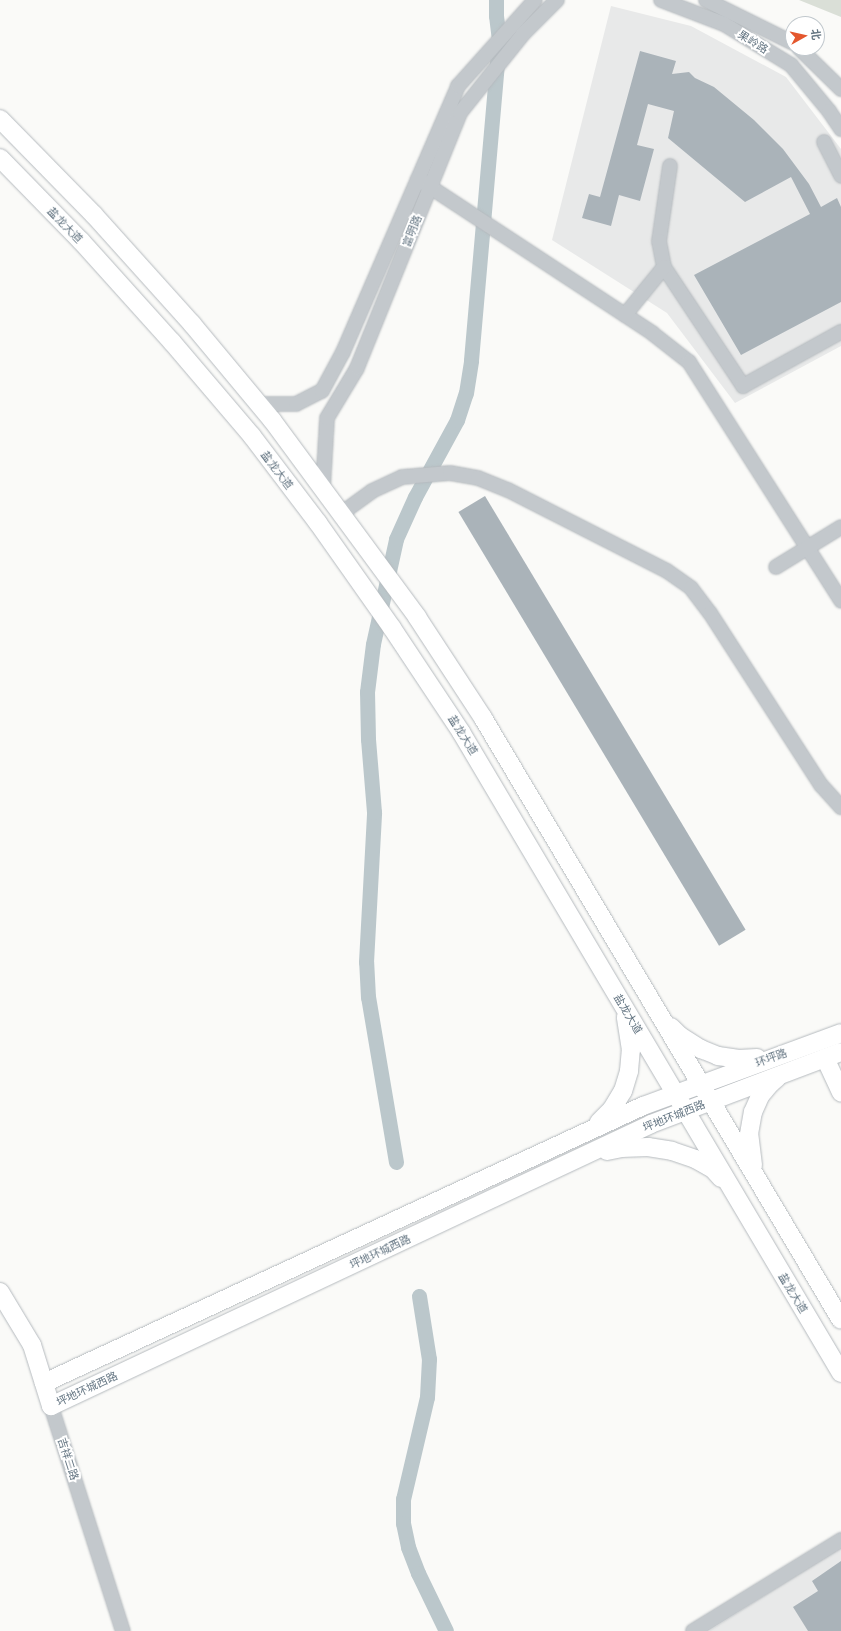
<!DOCTYPE html>
<meta charset="utf-8">
<style>
body{margin:0}
#map{position:relative;width:841px;height:1631px;overflow:hidden;background:#fafaf8;font-family:"Asap Condensed","Noto Sans SC",sans-serif}
div>[style]{position:absolute}
.built>*{inset:0;background:#e8e9e9}
.green>*{inset:0;background:#dadfd7}
.canal>*{height:15px;margin:-7.5px;padding:0 7.5px;transform-origin:7.5px;border-radius:7.5px;background:#bbc7cb}
.building>*{inset:0;background:#aab3b9;transform-origin:0 0}
.roads{filter:drop-shadow(0 0 1px #b5babe) drop-shadow(0 0 1px #b5babe)}
.minor>*{height:14px;margin:-7px;padding:0 7px;transform-origin:7px;border-radius:7px;background:#c3c8cc}
.major>*{height:18px;margin:-9px;padding:0 9px;transform-origin:9px;border-radius:9px;background:#fff}
span{translate:-50% -50%;white-space:nowrap;text-align:center;line-height:1.15;-webkit-text-stroke:4px #fff;paint-order:stroke}
.street-label{font-size:11px;color:#657683}
.north{position:absolute;left:785px;top:16px;width:40px;height:40px;box-sizing:border-box;background:#fff;border:1px solid #c1c8cd;border-radius:50%;rotate:82deg;font-size:11px;font-weight:700;line-height:16px;text-align:center;color:#657683}
.north::after{content:'';display:block;margin:auto;width:14px;height:18px;background:#e4572e;clip-path:polygon(50% 0,100% 100%,50% 72%,0 100%)}
</style>
<div id="map">
<div class="built">
<div style="clip-path:polygon(611px 6px,691px 26px,786px 77px,841px 149px,841px 346px,735px 403px,667px 313px,552px 240px)"></div>
<div style="clip-path:polygon(841px 1547px,841px 1631px,709px 1631px)"></div>
</div>
<div class="green">
<div style="clip-path:polygon(799px 0,841px 0,841px 17px)"></div>
</div>
<div class="canal">
<div style="left:396px;top:1162px;width:167px;rotate:-99.6deg"></div>
<div style="left:368px;top:997px;width:35px;rotate:-93deg"></div>
<div style="left:366px;top:962px;width:150px;rotate:-86.9deg"></div>
<div style="left:374px;top:812px;width:73px;rotate:-94.7deg"></div>
<div style="left:368px;top:739px;width:47px;rotate:-91.2deg"></div>
<div style="left:367px;top:692px;width:48px;rotate:-82.9deg"></div>
<div style="left:373px;top:644px;width:107px;rotate:-77.6deg"></div>
<div style="left:396px;top:539px;width:46px;rotate:-65.7deg"></div>
<div style="left:415px;top:497px;width:88px;rotate:-61.4deg"></div>
<div style="left:457px;top:420px;width:28px;rotate:-72deg"></div>
<div style="left:466px;top:393px;width:33px;rotate:-81deg"></div>
<div style="left:471px;top:360px;width:321px;rotate:-85deg"></div>
<div style="left:499px;top:40px;width:24px;rotate:-97deg"></div>
<div style="left:496px;top:16px;width:16px;rotate:-90deg"></div>
<div style="left:419px;top:1296px;width:64px;rotate:81deg"></div>
<div style="left:429px;top:1359px;width:38px;rotate:93deg"></div>
<div style="left:427px;top:1397px;width:105px;rotate:103.2deg"></div>
<div style="left:403px;top:1499px;width:24px;rotate:90deg"></div>
<div style="left:403px;top:1523px;width:25px;rotate:78deg"></div>
<div style="left:408px;top:1547px;width:28px;rotate:69deg"></div>
<div style="left:418px;top:1573px;width:64px;rotate:64.2deg"></div>
</div>
<div class="building">
<div style="clip-path:polygon(640px 51px,676px 61px,672px 74px,689px 72px,695px 78px,714px 87px,754px 120px,783px 149px,809px 184px,821px 207px,837px 198px,841px 207px,841px 302px,741px 355px,694px 275px,810px 214px,791px 177px,745px 202px,668px 138px,674px 111px,648px 104px,637px 145px,654px 149px,640px 201px,619px 195px,611px 226px,582px 218px,589px 194px,600px 197px)"></div>
<div style="left:485px;top:496px;width:506px;height:31px;rotate:59deg"></div>
<div style="clip-path:polygon(841px 1561px,841px 1631px,808px 1631px,793px 1607px,818px 1591px,812px 1581px)"></div>
</div>
<div class="roads">
<div class="minor">
<div style="left:661px;top:0;width:67px;rotate:20.9deg"></div>
<div style="left:724px;top:24px;width:79px;rotate:31.5deg"></div>
<div style="left:791px;top:65px;width:60px;rotate:50.4deg"></div>
<div style="left:829px;top:111px;width:22px;rotate:56deg"></div>
<div style="left:706px;top:0;width:97px;rotate:26.3deg"></div>
<div style="left:799px;top:48px;width:59px;rotate:44.3deg"></div>
<div style="left:824px;top:142px;width:38px;rotate:63deg"></div>
<div style="left:670px;top:166px;width:76px;rotate:98.3deg"></div>
<div style="left:659px;top:241px;width:26px;rotate:79deg"></div>
<div style="left:664px;top:267px;width:143px;rotate:56.4deg"></div>
<div style="left:743px;top:386px;width:112px;rotate:-28.9deg"></div>
<div style="left:418px;top:179px;width:280px;rotate:33.3deg"></div>
<div style="left:652px;top:333px;width:47px;rotate:38.1deg"></div>
<div style="left:689px;top:362px;width:283px;rotate:57.5deg"></div>
<div style="left:625px;top:315px;width:62px;rotate:-50.9deg"></div>
<div style="left:258px;top:404px;width:38px"></div>
<div style="left:296px;top:404px;width:29px;rotate:-27deg"></div>
<div style="left:322px;top:391px;width:44px;rotate:-61.7deg"></div>
<div style="left:343px;top:352px;width:290px;rotate:-66.6deg"></div>
<div style="left:458px;top:86px;width:115px;rotate:-48.2deg"></div>
<div style="left:323px;top:488px;width:70px;rotate:-86.7deg"></div>
<div style="left:327px;top:418px;width:58px;rotate:-59deg"></div>
<div style="left:357px;top:368px;width:275px;rotate:-68deg"></div>
<div style="left:460px;top:113px;width:101px;rotate:-51.4deg"></div>
<div style="left:523px;top:34px;width:48px;rotate:-45deg"></div>
<div style="left:342px;top:513px;width:37px;rotate:-36deg"></div>
<div style="left:372px;top:491px;width:33px;rotate:-25deg"></div>
<div style="left:402px;top:477px;width:48px;rotate:-4.8deg"></div>
<div style="left:450px;top:473px;width:28px;rotate:10deg"></div>
<div style="left:478px;top:478px;width:32px;rotate:22deg"></div>
<div style="left:508px;top:490px;width:178px;rotate:27deg"></div>
<div style="left:667px;top:571px;width:29px;rotate:35deg"></div>
<div style="left:691px;top:588px;width:31px;rotate:53deg"></div>
<div style="left:710px;top:613px;width:205px;rotate:57.2deg"></div>
<div style="left:821px;top:785px;width:30px;rotate:48deg"></div>
<div style="left:776px;top:567px;width:76px;rotate:-31.6deg"></div>
<div style="left:51px;top:1406px;width:236px;rotate:72.3deg"></div>
<div style="left:693px;top:1631px;width:174px;rotate:-31.6deg"></div>
</div>
<div class="major">
<div style="left:0;top:119px;width:134px;rotate:45.6deg"></div>
<div style="left:94px;top:215px;width:147px;rotate:48deg"></div>
<div style="left:192px;top:324px;width:125px;rotate:50.2deg"></div>
<div style="left:272px;top:420px;width:245px;rotate:53.6deg"></div>
<div style="left:417px;top:617px;width:121px;rotate:56.8deg"></div>
<div style="left:483px;top:718px;width:700px;rotate:59.26deg"></div>
<div style="left:0;top:158px;width:116px;rotate:45.7deg"></div>
<div style="left:81px;top:241px;width:136px;rotate:48deg"></div>
<div style="left:172px;top:342px;width:123px;rotate:49.6deg"></div>
<div style="left:252px;top:436px;width:109px;rotate:52.8deg"></div>
<div style="left:318px;top:523px;width:128px;rotate:54.8deg"></div>
<div style="left:392px;top:628px;width:125px;rotate:56.4deg"></div>
<div style="left:461px;top:732px;width:745px;rotate:59.34deg"></div>
<div style="left:671px;top:1027px;width:13px;rotate:45deg"></div>
<div style="left:680px;top:1036px;width:25px;rotate:32deg"></div>
<div style="left:701px;top:1049px;width:18px;rotate:22deg"></div>
<div style="left:718px;top:1056px;width:21px;rotate:8deg"></div>
<div style="left:739px;top:1059px;width:18px;rotate:-3deg"></div>
<div style="left:825px;top:1058px;width:38px;rotate:65deg"></div>
<div style="left:599px;top:1122px;width:18px;rotate:-45deg"></div>
<div style="left:612px;top:1109px;width:21px;rotate:-59deg"></div>
<div style="left:623px;top:1091px;width:21px;rotate:-73deg"></div>
<div style="left:629px;top:1071px;width:21px;rotate:-85deg"></div>
<div style="left:631px;top:1050px;width:33px;rotate:-99deg"></div>
<div style="left:607px;top:1151px;width:14px;rotate:-12deg"></div>
<div style="left:621px;top:1148px;width:27px;rotate:-2deg"></div>
<div style="left:648px;top:1147px;width:24px;rotate:9deg"></div>
<div style="left:672px;top:1151px;width:24px;rotate:19deg"></div>
<div style="left:695px;top:1159px;width:21px;rotate:29deg"></div>
<div style="left:713px;top:1169px;width:12px;rotate:48deg"></div>
<div style="left:753px;top:1165px;width:31px;rotate:-97deg"></div>
<div style="left:749px;top:1134px;width:22px;rotate:-80deg"></div>
<div style="left:753px;top:1112px;width:17px;rotate:-66deg"></div>
<div style="left:760px;top:1096px;width:17px;rotate:-50deg"></div>
<div style="left:771px;top:1083px;width:8px;rotate:-40deg"></div>
<div style="left:0;top:1292px;width:62px;rotate:58.9deg"></div>
<div style="left:32px;top:1345px;width:64px;rotate:72.7deg"></div>
<div style="left:51px;top:1406px;width:663px;rotate:-25.17deg"></div>
<div style="left:651px;top:1124px;width:203px;rotate:-20.8deg"></div>
<div style="left:44px;top:1383px;width:660px;rotate:-24.82deg"></div>
<div style="left:643px;top:1106px;width:211px;rotate:-20.2deg"></div>
</div>
</div>
<div class="street-label">
<span style="left:753px;top:42px;rotate:32deg">果岭路</span>
<span style="left:65px;top:225px;rotate:46deg">盐龙大道</span>
<span style="left:412px;top:231px;rotate:-68deg">富明路</span>
<span style="left:277px;top:470px;rotate:53deg">盐龙大道</span>
<span style="left:463px;top:735px;rotate:58deg">盐龙大道</span>
<span style="left:628px;top:1014px;rotate:59deg">盐龙大道</span>
<span style="left:771px;top:1058px;rotate:-20deg">环坪路</span>
<span style="left:674px;top:1116px;rotate:-22deg">坪地环城西路</span>
<span style="left:380px;top:1252px;rotate:-25deg">坪地环城西路</span>
<span style="left:793px;top:1293px;rotate:59deg">盐龙大道</span>
<span style="left:87px;top:1389px;rotate:-25deg">坪地环城西路</span>
<span style="left:68px;top:1459px;rotate:72deg">吉祥二路</span>
</div>
<div class="north">北</div>
</div>
